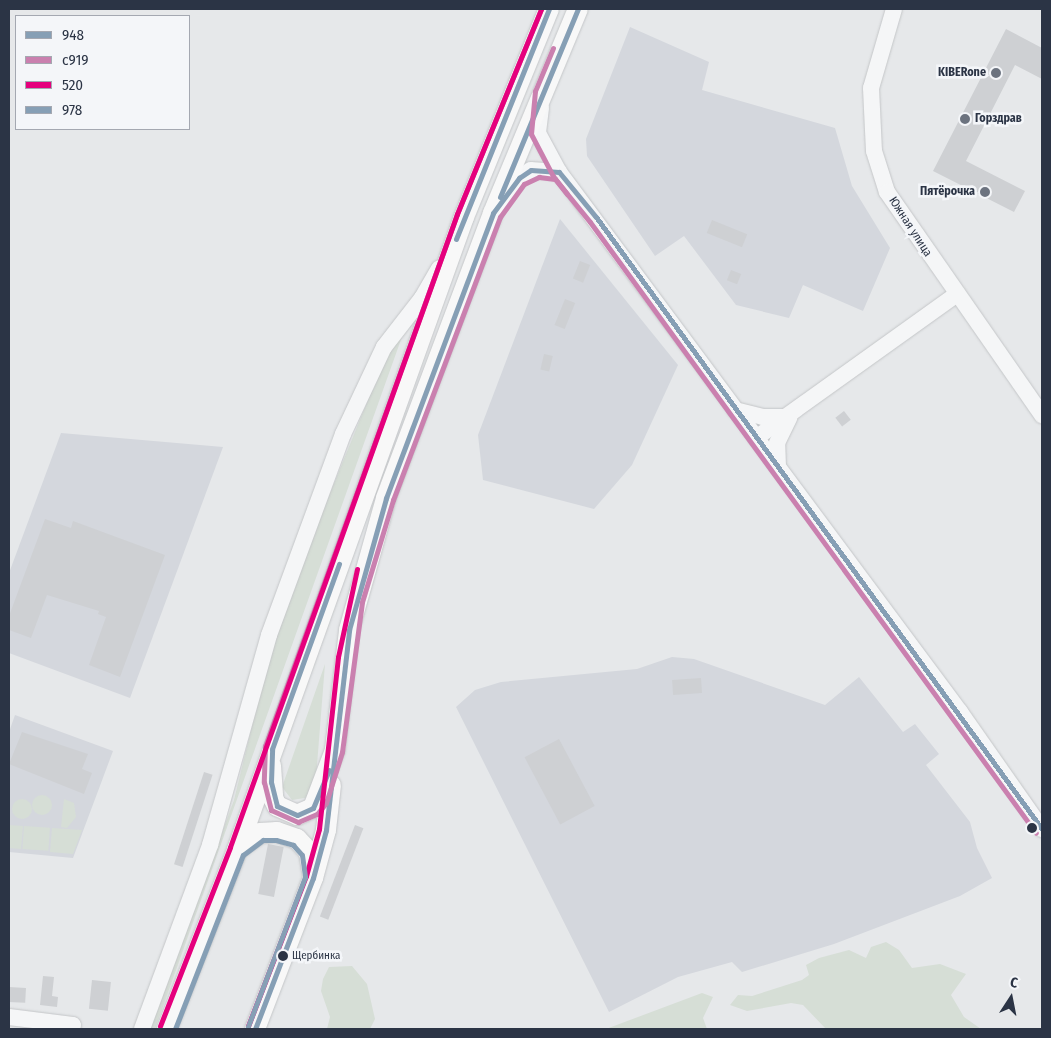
<!DOCTYPE html>
<meta charset="utf-8">
<style>
body{margin:0}
#map{position:relative;width:1051px;height:1038px;overflow:hidden;background:#e6e8ea;font-family:"Fira Sans Condensed",sans-serif}
div>[style]{position:absolute}
.built>*{inset:0;background:#d4d7dd}
.green>*{inset:0;background:#d6ded6;transform-origin:0 0}
.round{border-radius:50%}
.building>*{inset:0;background:#ced0d3;transform-origin:0 0}
.roads{filter:drop-shadow(0 0 1px #c4c6c8) drop-shadow(0 0 1px #c4c6c8)}
.minor>*{height:16px;margin:-8px;padding:0 8px;transform-origin:8px;border-radius:8px;background:#f5f6f7}
.major>*{height:20px;margin:-10px;padding:0 10px;transform-origin:10px;border-radius:10px;background:#f8f8f8}
.bus-1>*{height:5px;margin:-2.5px;padding:0 2.5px;transform-origin:2.5px;border-radius:2.5px;background:#869fb5}
.bus-2>*{height:5px;margin:-2.5px;padding:0 2.5px;transform-origin:2.5px;border-radius:2.5px;background:#ca80af}
.bus-3>*{height:5px;margin:-2.5px;padding:0 2.5px;transform-origin:2.5px;border-radius:2.5px;background:#e5007d}
.bus-4>*{height:5px;margin:-2.5px;padding:0 2.5px;transform-origin:2.5px;border-radius:2.5px;background:#869fb5}
.dots>*{width:14px;height:14px;translate:-50% -50%;box-sizing:border-box;border:2px solid #f4f6f9;border-radius:50%}
span{translate:-50% -50%;white-space:nowrap;text-align:center;line-height:1.15;-webkit-text-stroke:5px #f4f6f9;paint-order:stroke}
.bus-label{font-size:11px;color:#2b3445}
.left{translate:0 -50%;text-align:left}
.poi-label{font-size:12px;color:#2b3445;font-weight:700}
.right{translate:-100% -50%;text-align:right}
.street-label{font-size:12px;color:#2b3445}
.frame{position:absolute;inset:0;border:10px solid #2b3445;pointer-events:none}
.legend{position:absolute;left:15px;top:15px;width:175px;height:115px;box-sizing:border-box;background:#f4f6f9;border:1px solid #a4a8b1;margin:0;padding:6px 9px;list-style:none;font-size:15px;color:#2b3445}
.legend li{display:flex;align-items:center;gap:10px;height:25px}
.legend b{width:25px;border:1px solid #a4a8b1}
.north{position:absolute;left:986px;top:973px;width:50px;height:50px;-webkit-text-stroke:4px #f4f6f9;paint-order:stroke;rotate:11deg;font-size:14px;font-weight:700;line-height:20px;text-align:center;color:#2b3445}
.north::after{content:'';display:block;margin:auto;width:18px;height:22px;background:#2b3445;clip-path:polygon(50% 0,100% 100%,50% 72%,0 100%)}
</style>
<div id="map">
<div class="built">
<div style="clip-path:polygon(630px 27px,709px 62px,702px 90px,835px 128px,852px 186px,890px 248px,863px 311px,803px 285px,789px 318px,736px 305px,684px 236px,655px 256px,587px 156px,586px 139px)"></div>
<div style="clip-path:polygon(560px 219px,678px 365px,632px 465px,594px 509px,483px 480px,478px 435px)"></div>
<div style="clip-path:polygon(61px 433px,223px 447px,130px 698px,9px 653px,9px 573px)"></div>
<div style="clip-path:polygon(672px 657px,694px 659px,825px 705px,859px 677px,903px 732px,915px 724px,939px 754px,926px 765px,970px 822px,977px 848px,992px 878px,960px 896px,834px 944px,742px 972px,732px 962px,678px 977px,609px 1012px,456px 707px,475px 690px,501px 682px,637px 669px)"></div>
<div style="clip-path:polygon(15px 715px,113px 751px,73px 858px,9px 852px,9px 732px)"></div>
</div>
<div class="green">
<div style="clip-path:polygon(403px 334px,155px 1029px,150px 1029px,234px 800px,268px 660px,309px 545px,383px 363px)"></div>
<div style="clip-path:polygon(325px 664px,316px 778px,311px 797px,292px 800px,282px 787px)"></div>
<div class="round" style="left:32px;top:795px;width:20px;height:20px"></div>
<div class="round" style="left:12px;top:799px;width:20px;height:20px"></div>
<div style="clip-path:polygon(64px 799px,74px 803px,76px 817px,67px 828px,61px 827px)"></div>
<div style="clip-path:polygon(9px 825px,23px 826px,21px 849px,9px 848px)"></div>
<div style="left:24px;top:826px;width:26px;height:23px;rotate:4deg"></div>
<div style="clip-path:polygon(52px 828px,82px 830px,73px 854px,50px 852px)"></div>
<div style="clip-path:polygon(886px 942px,899px 950px,912px 968px,940px 964px,966px 974px,951px 995px,964px 1017px,981px 1029px,826px 1029px,803px 1005px,791px 1003px,747px 1011px,730px 1005px,738px 995px,752px 996px,802px 980px,809px 975px,806px 965px,819px 958px,849px 950px,866px 958px,871px 947px)"></div>
<div style="clip-path:polygon(352px 966px,367px 984px,375px 1019px,370px 1029px,327px 1029px,330px 1017px,321px 991px,323px 979px,329px 967px)"></div>
<div style="clip-path:polygon(702px 993px,713px 997px,703px 1018px,707px 1029px,606px 1029px)"></div>
</div>
<div class="building">
<div style="clip-path:polygon(1006px 29px,1042px 48px,1042px 79px,1015px 65px,966px 161px,1025px 191px,1014px 212px,933px 171px)"></div>
<div style="left:712px;top:220px;width:38px;height:14px;rotate:22deg"></div>
<div style="left:580px;top:261px;width:11px;height:19px;rotate:22deg"></div>
<div style="left:731px;top:270px;width:11px;height:11px;rotate:22deg"></div>
<div style="left:565px;top:299px;width:11px;height:28px;rotate:22deg"></div>
<div style="left:544px;top:354px;width:9px;height:16px;rotate:13deg"></div>
<div style="left:844px;top:411px;width:11px;height:11px;rotate:52deg"></div>
<div style="clip-path:polygon(45px 519px,71px 528px,73px 521px,165px 555px,120px 677px,89px 665px,106px 617px,98px 614px,99px 611px,47px 595px,31px 638px,9px 630px,9px 616px)"></div>
<div style="left:701px;top:678px;width:15px;height:29px;rotate:86deg"></div>
<div style="clip-path:polygon(22px 732px,88px 754px,82px 769px,92px 773px,84px 794px,9px 764px)"></div>
<div style="left:559px;top:739px;width:76px;height:39px;rotate:62deg"></div>
<div style="left:204px;top:772px;width:9px;height:97px;rotate:18deg"></div>
<div style="left:355px;top:825px;width:9px;height:98px;rotate:21deg"></div>
<div style="left:268px;top:844px;width:16px;height:51px;rotate:11deg"></div>
<div style="clip-path:polygon(43px 976px,54px 977px,52px 996px,58px 997px,57px 1007px,40px 1005px)"></div>
<div style="left:92px;top:980px;width:19px;height:29px;rotate:6deg"></div>
<div style="left:9px;top:987px;width:17px;height:15px;rotate:3deg"></div>
</div>
<div class="roads">
<div class="minor">
<div style="left:894px;top:9px;width:82px;rotate:106.2deg"></div>
<div style="left:871px;top:88px;width:63px;rotate:87.3deg"></div>
<div style="left:874px;top:151px;width:43px;rotate:72.4deg"></div>
<div style="left:887px;top:192px;width:272px;rotate:55.2deg"></div>
<div style="left:541px;top:108px;width:25px;rotate:97deg"></div>
<div style="left:538px;top:133px;width:44px;rotate:61.7deg"></div>
<div style="left:559px;top:172px;width:673px;rotate:53.4deg"></div>
<div style="left:960px;top:712px;width:143px;rotate:55deg"></div>
<div style="left:506px;top:196px;width:22px;rotate:-54deg"></div>
<div style="left:519px;top:178px;width:14px;rotate:-34deg"></div>
<div style="left:531px;top:170px;width:28px;rotate:4deg"></div>
<div style="left:735px;top:410px;width:29px;rotate:14deg"></div>
<div style="left:763px;top:417px;width:26px"></div>
<div style="left:756px;top:438px;width:246px;rotate:-35.6deg"></div>
<div style="left:778px;top:467px;width:24px;rotate:-92deg"></div>
<div style="left:777px;top:443px;width:28px;rotate:-64deg"></div>
<div style="left:9px;top:1017px;width:64px;rotate:7.1deg"></div>
<div style="left:73px;top:1025px;width:4px;rotate:104deg"></div>
<div style="left:142px;top:1029px;width:196px;rotate:-69.7deg"></div>
<div style="left:210px;top:845px;width:218px;rotate:-74.3deg"></div>
<div style="left:269px;top:635px;width:214px;rotate:-69.8deg"></div>
<div style="left:343px;top:434px;width:96px;rotate:-64.8deg"></div>
<div style="left:384px;top:347px;width:62px;rotate:-52.2deg"></div>
<div style="left:422px;top:298px;width:34px;rotate:-60deg"></div>
</div>
<div class="major">
<div style="left:271px;top:766px;width:32px;rotate:86deg"></div>
<div style="left:273px;top:798px;width:9px;rotate:63deg"></div>
<div style="left:277px;top:806px;width:22px;rotate:24deg"></div>
<div style="left:297px;top:815px;width:17px;rotate:-24deg"></div>
<div style="left:313px;top:808px;width:62px;rotate:-69.2deg"></div>
<div style="left:335px;top:750px;width:121px;rotate:-83.3deg"></div>
<div style="left:349px;top:630px;width:137px;rotate:-74.3deg"></div>
<div style="left:386px;top:498px;width:304px;rotate:-69.4deg"></div>
<div style="left:493px;top:213px;width:221px;rotate:-67.4deg"></div>
<div style="left:237px;top:850px;width:29px;rotate:-36deg"></div>
<div style="left:260px;top:833px;width:17px;rotate:-3deg"></div>
<div style="left:277px;top:832px;width:21px;rotate:19deg"></div>
<div style="left:297px;top:839px;width:18px;rotate:47deg"></div>
<div style="left:309px;top:852px;width:24px;rotate:81deg"></div>
<div style="left:167px;top:1029px;width:192px;rotate:-68.6deg"></div>
<div style="left:237px;top:850px;width:672px;rotate:-70.27deg"></div>
<div style="left:464px;top:217px;width:225px;rotate:-67.8deg"></div>
<div style="left:255px;top:1029px;width:162px;rotate:-69deg"></div>
<div style="left:313px;top:878px;width:50px;rotate:-74.8deg"></div>
<div style="left:326px;top:830px;width:45px;rotate:-83.7deg"></div>
</div>
</div>
<div class="bus-1">
<div style="left:500px;top:197px;width:204px;rotate:-67.5deg"></div>
<div style="left:456px;top:239px;width:248px;rotate:-68deg"></div>
<div style="left:329px;top:770px;width:41px;rotate:112.8deg"></div>
<div style="left:313px;top:808px;width:17px;rotate:156deg"></div>
<div style="left:297px;top:815px;width:22px;rotate:-156deg"></div>
<div style="left:277px;top:806px;width:25px;rotate:-104deg"></div>
<div style="left:271px;top:782px;width:33px;rotate:-88deg"></div>
<div style="left:272px;top:749px;width:197px;rotate:-70.1deg"></div>
<div style="left:255px;top:1029px;width:162px;rotate:-69deg"></div>
<div style="left:313px;top:878px;width:50px;rotate:-74.8deg"></div>
<div style="left:326px;top:830px;width:201px;rotate:-83.4deg"></div>
<div style="left:349px;top:630px;width:137px;rotate:-74.3deg"></div>
<div style="left:386px;top:498px;width:304px;rotate:-69.4deg"></div>
<div style="left:493px;top:213px;width:44px;rotate:-53.4deg"></div>
<div style="left:519px;top:178px;width:14px;rotate:-34deg"></div>
<div style="left:531px;top:170px;width:28px;rotate:4deg"></div>
<div style="left:559px;top:172px;width:58px;rotate:50.6deg"></div>
<div style="left:596px;top:217px;width:757px;rotate:53.92deg"></div>
</div>
<div class="bus-2">
<div style="left:541px;top:9px;width:222px;rotate:112.3deg"></div>
<div style="left:457px;top:214px;width:566px;rotate:109.84deg"></div>
<div style="left:265px;top:746px;width:36px;rotate:92deg"></div>
<div style="left:264px;top:782px;width:29px;rotate:76deg"></div>
<div style="left:271px;top:810px;width:30px;rotate:24deg"></div>
<div style="left:298px;top:822px;width:21px;rotate:-23deg"></div>
<div style="left:317px;top:814px;width:14px;rotate:-51deg"></div>
<div style="left:326px;top:803px;width:53px;rotate:-72.6deg"></div>
<div style="left:342px;top:752px;width:151px;rotate:-82.4deg"></div>
<div style="left:362px;top:602px;width:107px;rotate:-73.1deg"></div>
<div style="left:393px;top:500px;width:303px;rotate:-69.3deg"></div>
<div style="left:500px;top:217px;width:41px;rotate:-54deg"></div>
<div style="left:524px;top:184px;width:17px;rotate:-25deg"></div>
<div style="left:539px;top:177px;width:16px;rotate:7deg"></div>
<div style="left:555px;top:179px;width:55px;rotate:50.9deg"></div>
<div style="left:590px;top:222px;width:756px;rotate:53.87deg"></div>
<div style="left:553px;top:48px;width:47px;rotate:112.7deg"></div>
<div style="left:535px;top:91px;width:43px;rotate:95.3deg"></div>
<div style="left:531px;top:134px;width:47px;rotate:62.4deg"></div>
<div style="left:553px;top:176px;width:23px;rotate:52deg"></div>
</div>
<div class="bus-3">
<div style="left:160px;top:1026px;width:192px;rotate:-68.6deg"></div>
<div style="left:230px;top:847px;width:672px;rotate:-70.27deg"></div>
<div style="left:457px;top:214px;width:222px;rotate:-67.7deg"></div>
<div style="left:248px;top:1026px;width:161px;rotate:-68.9deg"></div>
<div style="left:306px;top:876px;width:49px;rotate:-74.5deg"></div>
<div style="left:319px;top:829px;width:173px;rotate:-83.7deg"></div>
<div style="left:338px;top:657px;width:90px;rotate:-77.8deg"></div>
</div>
<div class="bus-4">
<div style="left:175px;top:1029px;width:187px;rotate:-68.7deg"></div>
<div style="left:243px;top:855px;width:25px;rotate:-37deg"></div>
<div style="left:263px;top:840px;width:13px"></div>
<div style="left:276px;top:840px;width:18px;rotate:16deg"></div>
<div style="left:293px;top:845px;width:13px;rotate:48deg"></div>
<div style="left:302px;top:855px;width:22px;rotate:82deg"></div>
<div style="left:305px;top:877px;width:160px;rotate:110.9deg"></div>
</div>
<div class="dots">
<div style="left:996px;top:73px;background:#6c737f"></div>
<div style="left:965px;top:119px;background:#6c737f"></div>
<div style="left:985px;top:192px;background:#6c737f"></div>
<div style="left:1032px;top:828px;background:#2b3445"></div>
<div style="left:283px;top:956px;background:#2b3445"></div>
</div>
<div class="bus-label">
<span class="left" style="left:292px;top:956px">Щербинка</span>
</div>
<div class="poi-label">
<span class="right" style="left:986px;top:73px">KIBERone</span>
<span class="left" style="left:975px;top:119px">Горздрав</span>
<span class="right" style="left:975px;top:192px">Пятёрочка</span>
</div>
<div class="street-label">
<span style="left:910px;top:227px;rotate:57deg">Южная улица</span>
</div>
<div class="frame"></div>
<ul class="legend">
<li><b style="height:6px;background:#869fb5"></b>948</li>
<li><b style="height:6px;background:#ca80af"></b>с919</li>
<li><b style="height:6px;background:#e5007d"></b>520</li>
<li><b style="height:6px;background:#869fb5"></b>978</li>
</ul>
<div class="north">С</div>
</div>
